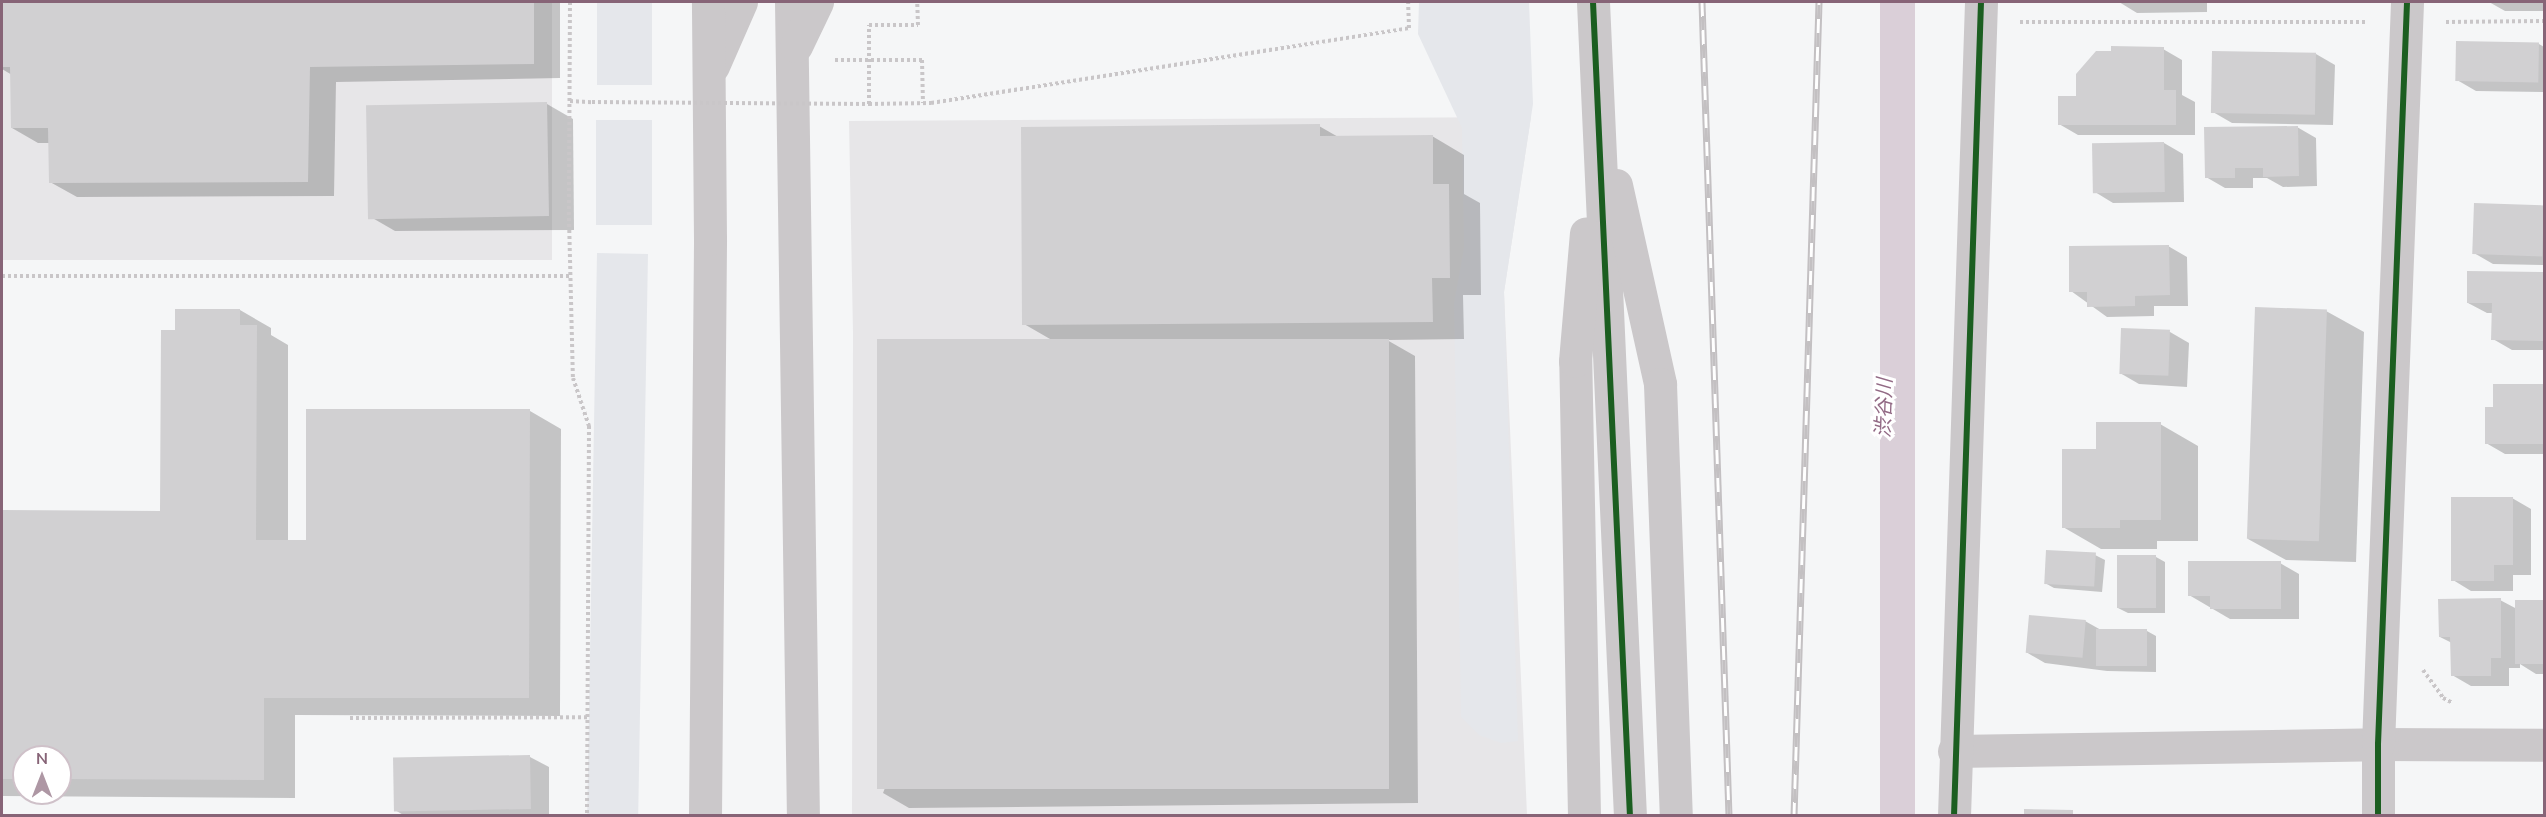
<!DOCTYPE html>
<meta charset="utf-8">
<style>
body{margin:0}
#map{position:relative;width:2546px;height:817px;overflow:hidden;background:#f5f6f7;font-family:"Nunito Sans","Noto Sans JP",sans-serif}
div>[style]{position:absolute}
.built>*{inset:0;background:#e7e6e8;transform-origin:0 0}
.green>*{inset:0;background:#e5e7eb;transform-origin:0 0}
.water>*{inset:0;background:#dacfd8;transform-origin:0 0}
.shadow>*{inset:0;background:#0003}
.building>*{inset:0;background:#d1d0d2;transform-origin:0 0}
.path>*{height:4px;margin-top:-2px;transform-origin:0;background:repeating-linear-gradient(90deg,#c9c6c8 0 3px,transparent 0 6px)}
.minor>*{height:33px;margin:-16.5px;padding:0 16.5px;transform-origin:16.5px;border-radius:16.5px;background:#cbc8ca}
.rail>*{height:7px;margin-top:-3.5px;transform-origin:0;background:repeating-linear-gradient(90deg,#fff 0 14px,#c3c0c2 0 28px);box-sizing:border-box;border-block:2px solid #c3c0c2}
.path-bridge>*{height:4px;margin-top:-2px;transform-origin:0;background:repeating-linear-gradient(90deg,#c9c6c8 0 3px,transparent 0 6px)}
.cycleway>*{height:6px;margin:-3px;padding:0 3px;transform-origin:3px;border-radius:3px;background:#1b5e20}
span{translate:-50% -50%;white-space:nowrap;text-align:center;line-height:1.15;-webkit-text-stroke:6px #fff;paint-order:stroke}
.water-label{font-size:20px;color:#926a85;font-style:italic}
.frame{position:absolute;inset:0;border:3px solid #876477;pointer-events:none}
.north{position:absolute;left:12px;top:745px;width:60px;height:60px;box-sizing:border-box;background:#fff;border:2px solid #cfc1c9;border-radius:50%;rotate:0deg;font-size:16px;font-weight:700;line-height:24px;text-align:center;color:#876477}
.north::after{content:'';display:block;margin:auto;width:21px;height:27px;background:#ae97a4;clip-path:polygon(50% 0,100% 100%,50% 72%,0 100%)}
</style>
<div id="map">
<div class="built">
<div style="left:2px;top:2px;width:550px;height:258px"></div>
<div style="clip-path:polygon(1531px 117px,1504px 292px,1527px 815px,852px 815px,853px 333px,849px 121px)"></div>
</div>
<div class="green">
<div style="left:597px;top:2px;width:55px;height:83px"></div>
<div style="clip-path:polygon(1419px 2px,1529px 2px,1533px 104px,1504px 292px,1518px 741px,1501px 743px,1479px 735px,1461px 717px,1454px 303px,1464px 248px,1462px 128px,1418px 34px)"></div>
<div style="left:596px;top:120px;width:56px;height:105px"></div>
<div style="left:597px;top:253px;width:51px;height:562px;rotate:1deg"></div>
</div>
<div class="water">
<div style="left:1880px;top:2px;width:35px;height:814px"></div>
</div>
<div class="shadow">
<div style="clip-path:polygon(2px 2px,560px 2px,560px 78px,336px 82px,334px 196px,77px 197px,50px 182px,50px 143px,38px 143px,12px 128px,12px 75px,2px 69px)"></div>
<div style="clip-path:polygon(2119px 2px,2207px 2px,2207px 12px,2137px 13px)"></div>
<div style="clip-path:polygon(2489px 2px,2544px 2px,2544px 11px,2505px 11px)"></div>
<div style="clip-path:polygon(2539px 44px,2544px 47px,2544px 92px,2476px 91px,2457px 80px)"></div>
<div style="clip-path:polygon(2163px 49px,2182px 60px,2182px 95px,2195px 102px,2195px 135px,2078px 135px,2059px 124px,2077px 97px)"></div>
<div style="clip-path:polygon(2316px 54px,2335px 65px,2333px 125px,2232px 123px,2213px 112px)"></div>
<div style="clip-path:polygon(547px 104px,573px 119px,574px 230px,395px 231px,369px 216px)"></div>
<div style="clip-path:polygon(1319px 126px,1340px 138px,1432px 136px,1464px 155px,1464px 194px,1480px 203px,1481px 295px,1463px 295px,1464px 339px,1387px 340px,1415px 356px,1418px 803px,909px 808px,883px 793px,1057px 343px,1024px 324px)"></div>
<div style="clip-path:polygon(2297px 127px,2316px 138px,2317px 186px,2283px 187px,2267px 178px,2253px 178px,2253px 188px,2225px 188px,2206px 177px)"></div>
<div style="clip-path:polygon(2164px 143px,2183px 154px,2184px 202px,2113px 203px,2095px 192px,2093px 144px)"></div>
<div style="clip-path:polygon(2475px 205px,2544px 206px,2544px 265px,2493px 264px,2474px 253px)"></div>
<div style="clip-path:polygon(2168px 246px,2187px 257px,2188px 306px,2154px 306px,2154px 316px,2107px 317px,2071px 291px)"></div>
<div style="clip-path:polygon(2469px 272px,2544px 273px,2544px 350px,2512px 350px,2493px 339px,2493px 313px,2487px 313px,2468px 303px)"></div>
<div style="clip-path:polygon(evenodd,240px 310px,271px 328px,271px 335px,288px 345px,288px 542px,308px 542px,530px 411px,561px 429px,560px 716px,295px 715px,295px 798px,2px 796px,2px 512px,162px 513px,176px 332px,240px 310px,24px 757px,60px 757px,60px 793px,24px 793px,24px 757px)"></div>
<div style="clip-path:polygon(2326px 311px,2364px 332px,2356px 562px,2286px 560px,2248px 539px)"></div>
<div style="clip-path:polygon(2123px 330px,2170px 332px,2189px 343px,2187px 387px,2139px 384px,2120px 373px)"></div>
<div style="clip-path:polygon(2494px 386px,2544px 386px,2544px 454px,2505px 454px,2486px 443px,2494px 409px)"></div>
<div style="clip-path:polygon(2160px 424px,2198px 446px,2198px 541px,2157px 541px,2157px 549px,2101px 549px,2063px 527px,2097px 451px)"></div>
<div style="clip-path:polygon(2512px 498px,2531px 509px,2531px 575px,2513px 575px,2513px 591px,2471px 591px,2453px 580px)"></div>
<div style="clip-path:polygon(2095px 555px,2105px 560px,2102px 592px,2054px 588px,2045px 583px)"></div>
<div style="clip-path:polygon(2156px 557px,2165px 562px,2165px 613px,2128px 613px,2118px 608px)"></div>
<div style="clip-path:polygon(2280px 563px,2299px 574px,2299px 619px,2230px 619px,2189px 595px)"></div>
<div style="clip-path:polygon(2500px 600px,2517px 609px,2517px 601px,2544px 601px,2544px 674px,2536px 674px,2520px 664px,2520px 668px,2509px 668px,2509px 686px,2471px 686px,2452px 675px,2452px 643px,2440px 637px)"></div>
<div style="clip-path:polygon(2085px 621px,2101px 630px,2147px 631px,2156px 636px,2156px 672px,2107px 671px,2045px 663px,2026px 652px)"></div>
<div style="clip-path:polygon(530px 757px,549px 767px,549px 816px,405px 816px,395px 810px)"></div>
</div>
<div class="building">
<div style="clip-path:polygon(2px 2px,534px 2px,534px 64px,310px 67px,308px 182px,49px 183px,48px 128px,11px 128px,10px 67px,2px 67px)"></div>
<div style="left:2456px;top:41px;width:83px;height:40px;rotate:1deg"></div>
<div style="clip-path:polygon(2111px 46px,2164px 47px,2164px 90px,2176px 90px,2176px 125px,2058px 125px,2058px 96px,2076px 96px,2076px 74px,2096px 51px,2111px 51px)"></div>
<div style="left:2212px;top:51px;width:104px;height:62px;rotate:1deg"></div>
<div style="left:547px;top:102px;width:114px;height:181px;rotate:89deg"></div>
<div style="clip-path:polygon(1320px 124px,1320px 136px,1433px 135px,1433px 184px,1449px 184px,1450px 278px,1432px 278px,1433px 322px,1022px 325px,1021px 127px)"></div>
<div style="clip-path:polygon(2298px 126px,2299px 176px,2263px 177px,2263px 168px,2235px 168px,2235px 178px,2205px 178px,2204px 127px)"></div>
<div style="left:2164px;top:142px;width:50px;height:72px;rotate:89deg"></div>
<div style="left:2474px;top:203px;width:70px;height:51px;rotate:2deg"></div>
<div style="clip-path:polygon(2169px 245px,2170px 295px,2135px 296px,2135px 306px,2087px 307px,2087px 292px,2069px 292px,2069px 246px)"></div>
<div style="clip-path:polygon(2467px 271px,2544px 272px,2544px 341px,2491px 340px,2492px 303px,2467px 303px)"></div>
<div style="left:2255px;top:307px;width:72px;height:232px;rotate:2deg"></div>
<div style="clip-path:polygon(175px 309px,240px 309px,240px 325px,257px 325px,256px 540px,306px 540px,306px 409px,530px 409px,529px 698px,264px 698px,264px 780px,60px 779px,60px 757px,24px 757px,24px 779px,2px 779px,2px 510px,160px 511px,161px 330px,175px 330px)"></div>
<div style="left:2121px;top:328px;width:49px;height:46px;rotate:2deg"></div>
<div style="left:1389px;top:339px;width:450px;height:512px;rotate:90deg"></div>
<div style="clip-path:polygon(2493px 384px,2544px 384px,2544px 444px,2485px 444px,2485px 407px,2493px 407px)"></div>
<div style="clip-path:polygon(2096px 422px,2161px 422px,2161px 520px,2120px 520px,2120px 528px,2062px 528px,2062px 449px,2096px 449px)"></div>
<div style="clip-path:polygon(2451px 497px,2513px 497px,2513px 565px,2494px 565px,2494px 581px,2451px 581px)"></div>
<div style="left:2046px;top:550px;width:50px;height:34px;rotate:3deg"></div>
<div style="left:2117px;top:555px;width:39px;height:53px"></div>
<div style="clip-path:polygon(2188px 561px,2281px 561px,2281px 609px,2210px 609px,2210px 596px,2188px 596px)"></div>
<div style="clip-path:polygon(2501px 598px,2501px 658px,2491px 658px,2491px 676px,2451px 676px,2450px 637px,2439px 637px,2438px 599px)"></div>
<div style="left:2515px;top:600px;width:29px;height:64px"></div>
<div style="left:2029px;top:615px;width:57px;height:38px;rotate:5deg"></div>
<div style="left:2096px;top:629px;width:51px;height:37px"></div>
<div style="left:530px;top:755px;width:54px;height:137px;rotate:89deg"></div>
<div style="clip-path:polygon(2024px 809px,2073px 810px,2073px 816px,2024px 816px)"></div>
</div>
<div class="path">
<div style="left:570px;top:2px;width:216px;rotate:90.3deg"></div>
<div style="left:569px;top:218px;width:160px;rotate:88.6deg"></div>
<div style="left:573px;top:378px;width:51px;rotate:71.6deg"></div>
<div style="left:589px;top:426px;width:390px;rotate:90.3deg"></div>
<div style="left:2020px;top:22px;width:347px"></div>
<div style="left:2446px;top:22px;width:98px;rotate:-0.6deg"></div>
<div style="left:835px;top:60px;width:87px"></div>
<div style="left:922px;top:60px;width:43px;rotate:88.7deg"></div>
<div style="left:570px;top:101px;width:22px;rotate:3deg"></div>
<div style="left:869px;top:104px;width:62px;rotate:-0.9deg"></div>
<div style="left:931px;top:103px;width:484px;rotate:-8.9deg"></div>
<div style="left:1409px;top:28px;width:26px;rotate:-92deg"></div>
<div style="left:2px;top:276px;width:568px"></div>
<div style="left:2423px;top:670px;width:34px;rotate:54deg"></div>
<div style="left:2443px;top:698px;width:11px;rotate:27deg"></div>
<div style="left:350px;top:718px;width:237px;rotate:-0.2deg"></div>
</div>
<div class="minor">
<div style="left:791px;top:2px;width:814px;rotate:89.16deg"></div>
<div style="left:1593px;top:2px;width:815px;rotate:87.4deg"></div>
<div style="left:796px;top:46px;width:49px;rotate:-64.5deg"></div>
<div style="left:713px;top:66px;width:70px;rotate:-66.4deg"></div>
<div style="left:1616px;top:185px;width:204px;rotate:77.5deg"></div>
<div style="left:1660px;top:384px;width:432px;rotate:87.9deg"></div>
<div style="left:1954px;top:751px;width:424px;rotate:-0.9deg"></div>
<div style="left:2378px;top:744px;width:166px;rotate:0.3deg"></div>
<div style="left:705px;top:816px;width:577px;rotate:-89.5deg"></div>
<div style="left:710px;top:239px;width:237px;rotate:-90.5deg"></div>
<div style="left:1584px;top:816px;width:455px;rotate:-91.1deg"></div>
<div style="left:1575px;top:361px;width:128px;rotate:-85.1deg"></div>
<div style="left:1954px;top:816px;width:814px;rotate:-88.1deg"></div>
<div style="left:2378px;top:816px;width:72px;rotate:-90deg"></div>
<div style="left:2378px;top:744px;width:743px;rotate:-87.76deg"></div>
</div>
<div class="rail">
<div style="left:1702px;top:2px;width:814px;rotate:88.1deg"></div>
<div style="left:1794px;top:816px;width:814px;rotate:-88.24deg"></div>
</div>
<div class="path-bridge">
<div style="left:592px;top:102px;width:277px;rotate:0.4deg"></div>
<div style="left:869px;top:104px;width:79px;rotate:-90deg"></div>
<div style="left:869px;top:25px;width:49px"></div>
<div style="left:918px;top:25px;width:23px;rotate:-92deg"></div>
</div>
<div class="cycleway">
<div style="left:1593px;top:2px;width:815px;rotate:87.4deg"></div>
<div style="left:1954px;top:816px;width:814px;rotate:-88.1deg"></div>
<div style="left:2378px;top:816px;width:72px;rotate:-90deg"></div>
<div style="left:2378px;top:744px;width:743px;rotate:-87.76deg"></div>
</div>
<div class="water-label">
<span style="left:1884px;top:408px;rotate:-88deg">渋谷川</span>
</div>
<div class="frame"></div>
<div class="north">N</div>
</div>
